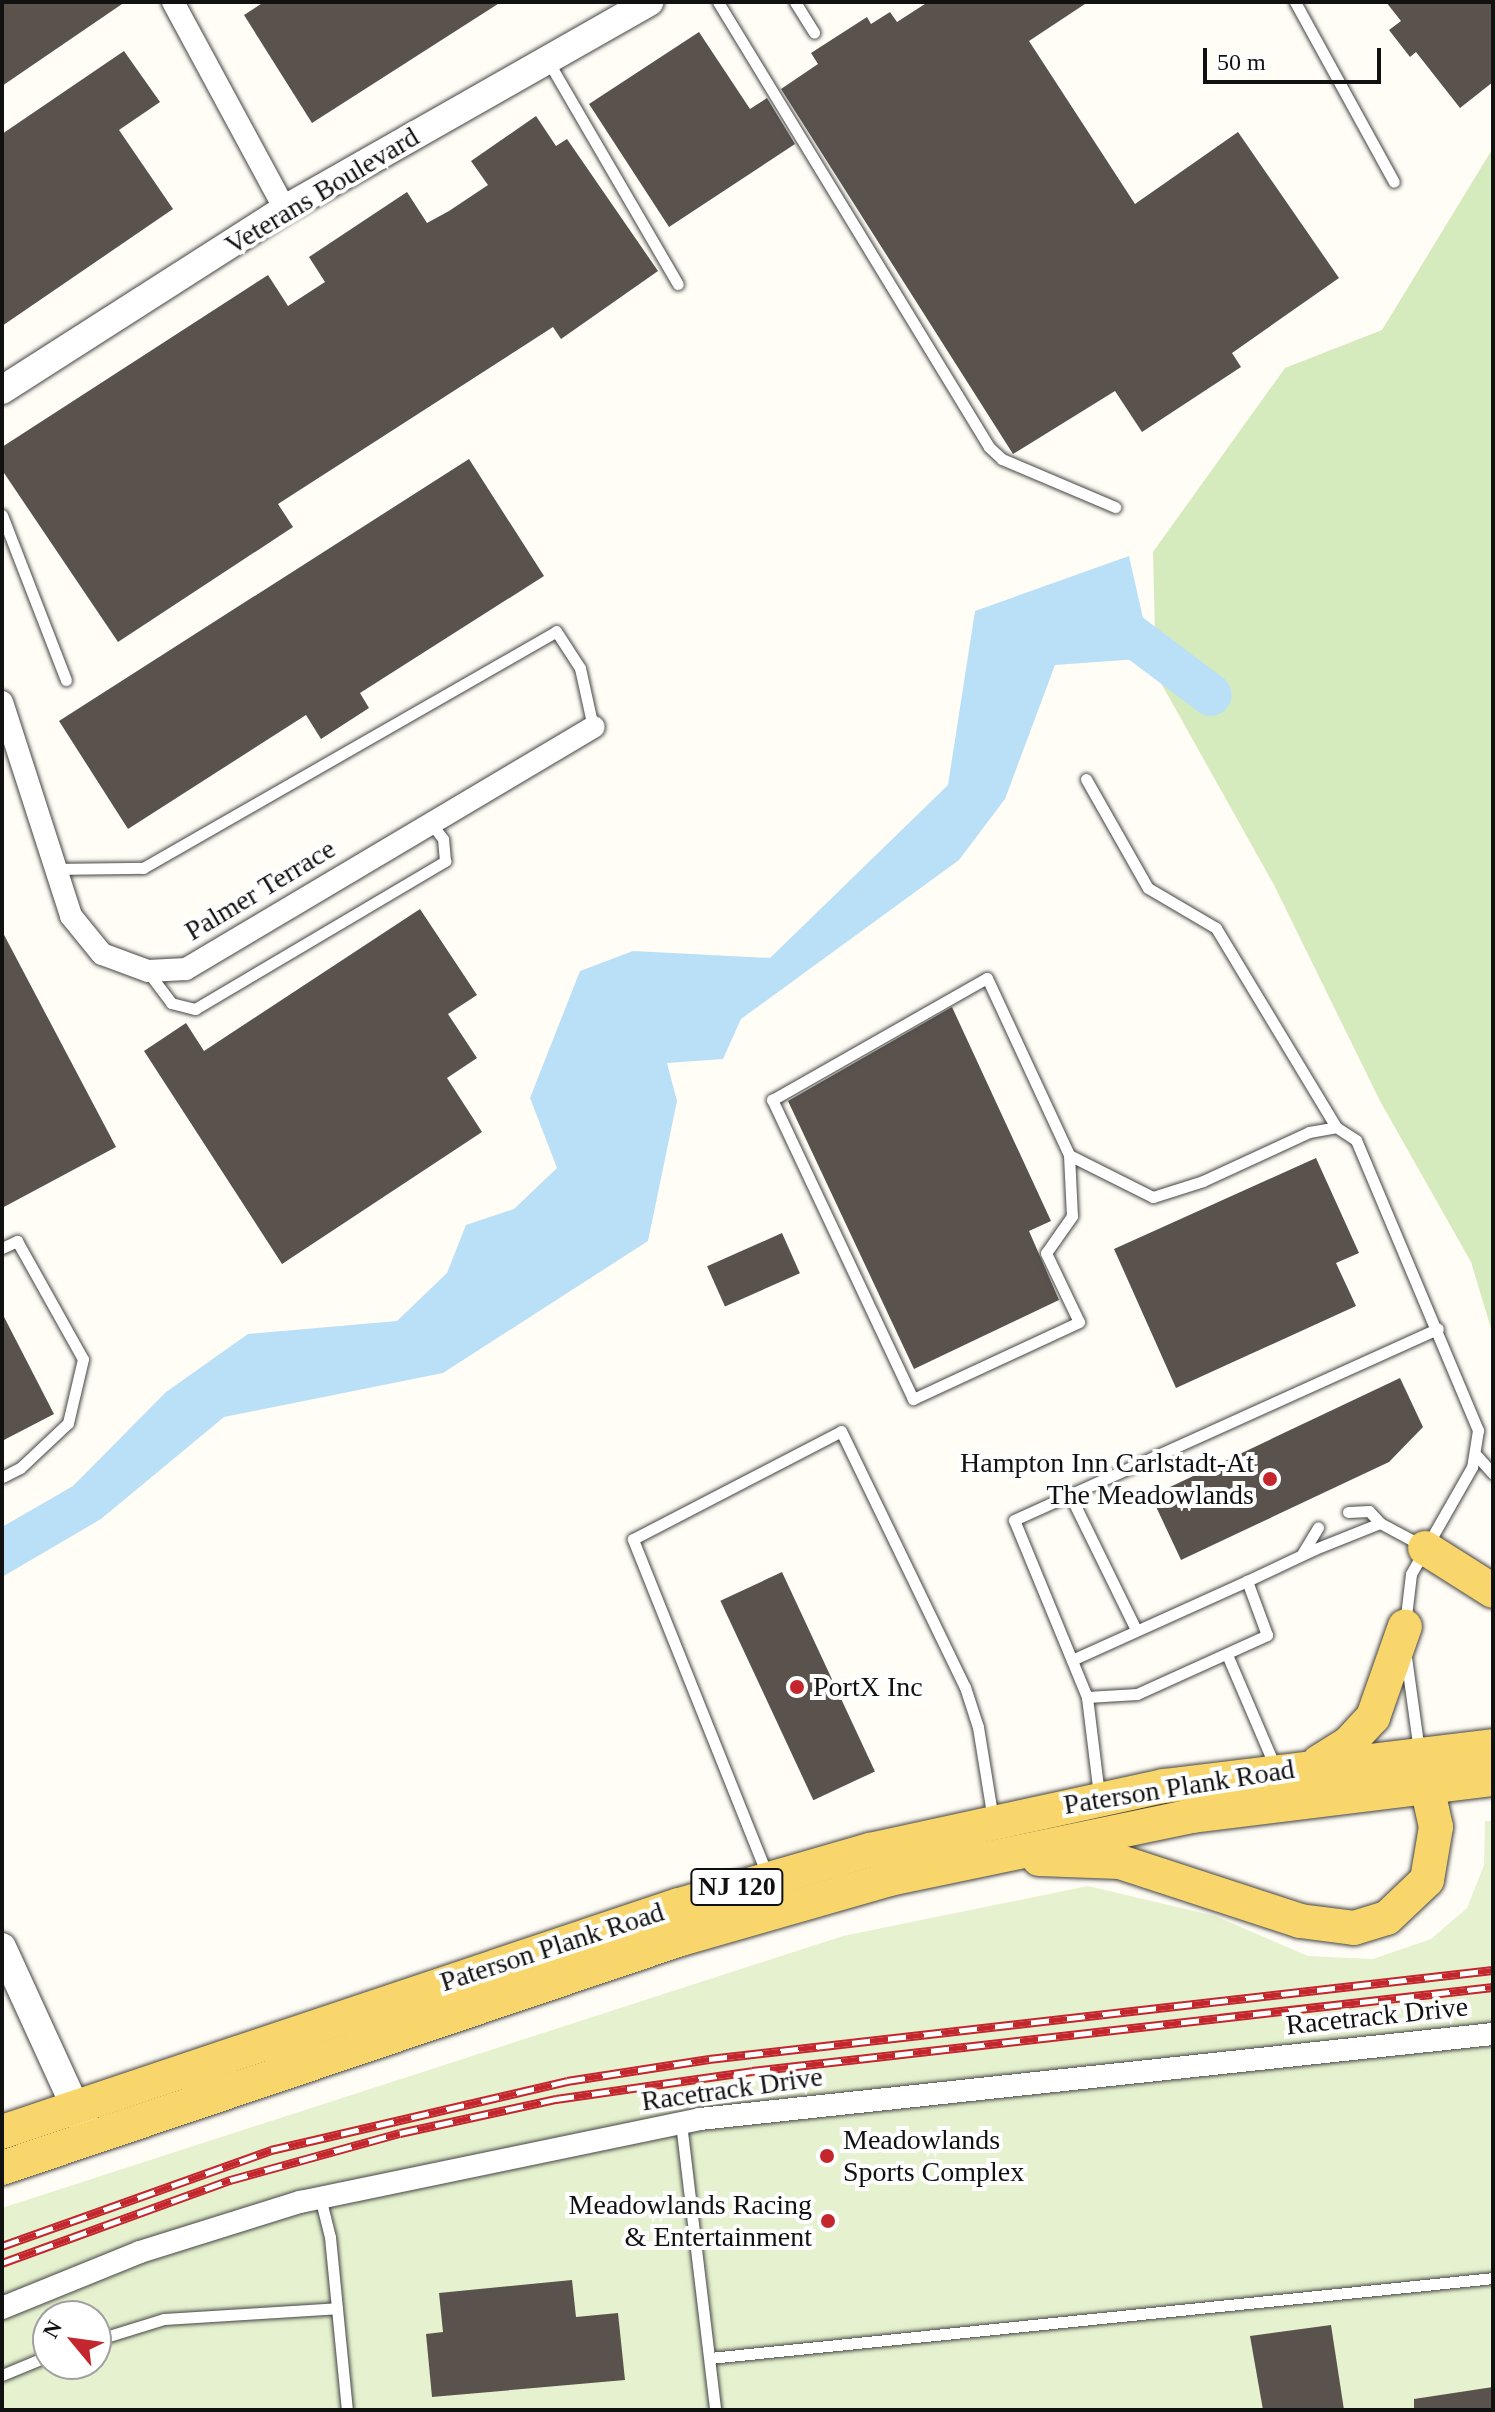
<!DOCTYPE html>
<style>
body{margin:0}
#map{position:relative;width:1495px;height:2412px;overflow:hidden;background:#fffdf5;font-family:"Times New Roman",serif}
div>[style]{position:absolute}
.green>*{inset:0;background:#d5ebbd}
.pitch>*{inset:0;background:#e6f2cf}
.water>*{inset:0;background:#b9e0f7}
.river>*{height:42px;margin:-21px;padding:0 21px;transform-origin:21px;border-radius:21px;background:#b9e0f7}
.building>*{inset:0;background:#5a524d;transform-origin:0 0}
.roads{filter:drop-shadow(0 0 2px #444) drop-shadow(0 0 2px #444)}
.service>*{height:11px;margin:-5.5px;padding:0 5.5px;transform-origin:5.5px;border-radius:5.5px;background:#fff}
.minor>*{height:22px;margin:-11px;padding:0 11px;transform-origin:11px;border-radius:11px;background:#fff}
.tertiary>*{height:28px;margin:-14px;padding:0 14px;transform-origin:14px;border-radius:14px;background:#fff}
.primary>*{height:34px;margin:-17px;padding:0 17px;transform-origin:17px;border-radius:17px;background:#f9d66b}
.rail>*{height:9px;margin-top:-4.5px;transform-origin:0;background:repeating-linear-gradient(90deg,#fff 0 18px,#c4262e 0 36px);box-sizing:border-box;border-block:2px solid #c4262e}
.dots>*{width:22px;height:22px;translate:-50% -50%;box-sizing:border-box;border:4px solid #fff;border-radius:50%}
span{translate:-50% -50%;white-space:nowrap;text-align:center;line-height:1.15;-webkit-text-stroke:8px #fff;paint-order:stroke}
.shield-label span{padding:2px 6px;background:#fff;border:2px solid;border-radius:6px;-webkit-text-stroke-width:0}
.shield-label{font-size:26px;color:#111;font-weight:700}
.street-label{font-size:28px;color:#111}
.poi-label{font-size:28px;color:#111}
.right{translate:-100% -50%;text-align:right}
.left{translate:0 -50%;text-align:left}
.frame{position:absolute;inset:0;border:4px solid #111;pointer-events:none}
.north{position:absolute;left:32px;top:2300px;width:80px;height:80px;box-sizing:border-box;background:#fff;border:2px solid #a0a0a0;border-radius:50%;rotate:299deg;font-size:22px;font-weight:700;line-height:32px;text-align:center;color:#111}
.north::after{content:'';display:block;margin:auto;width:28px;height:36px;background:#c4262e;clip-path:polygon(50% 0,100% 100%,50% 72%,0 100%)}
.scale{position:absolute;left:1203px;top:48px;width:178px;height:36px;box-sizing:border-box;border:4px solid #111;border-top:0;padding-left:10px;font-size:24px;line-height:28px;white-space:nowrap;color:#111;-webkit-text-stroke:6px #fff;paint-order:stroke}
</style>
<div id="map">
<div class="green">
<div style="clip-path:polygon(1493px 148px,1493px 1335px,1471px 1262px,1380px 1101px,1274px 885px,1156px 674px,1153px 552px,1285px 368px,1382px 330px)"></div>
</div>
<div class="pitch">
<div style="clip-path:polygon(evenodd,1485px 1821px,1493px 1821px,1493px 2410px,2px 2410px,2px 2208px,843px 1936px,1088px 1886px,1215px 1916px,1308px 1956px,1373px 1959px,1431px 1939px,1467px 1908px,1484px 1865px,1485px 1821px,48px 2316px,96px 2316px,96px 2364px,48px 2364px,48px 2316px)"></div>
</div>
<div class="water">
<div style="clip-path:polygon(1129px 556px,1152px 658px,1055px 665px,1005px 799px,959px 860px,741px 1019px,723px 1059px,667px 1063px,677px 1101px,648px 1241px,443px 1373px,224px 1417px,101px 1519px,2px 1577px,2px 1527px,73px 1486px,166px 1392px,248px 1334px,397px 1321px,447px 1273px,466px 1225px,514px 1209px,557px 1168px,530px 1098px,580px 971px,633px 951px,770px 958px,948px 785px,975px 611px)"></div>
</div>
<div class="river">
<div style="left:1106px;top:616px;width:131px;rotate:37deg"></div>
</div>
<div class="building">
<div style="clip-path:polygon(2px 2px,125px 2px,2px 86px)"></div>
<div style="clip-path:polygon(264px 2px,501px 2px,312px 123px,244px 15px)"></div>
<div style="clip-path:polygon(928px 2px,1088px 2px,1029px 41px,1135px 204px,1238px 132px,1339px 278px,1232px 353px,1241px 367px,1142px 432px,1115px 391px,1013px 454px,781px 89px,818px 64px,811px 53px,867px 17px,871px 24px,890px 12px,897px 22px)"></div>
<div style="clip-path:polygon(1386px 2px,1493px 2px,1493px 82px,1460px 108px,1416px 52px,1410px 57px,1389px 30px,1401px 21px)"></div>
<div style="clip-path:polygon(699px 32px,750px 109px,767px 98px,795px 144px,669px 227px,589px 104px)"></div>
<div style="clip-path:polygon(124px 51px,160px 102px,119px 130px,173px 209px,2px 326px,2px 134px)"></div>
<div style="clip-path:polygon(536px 116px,556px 146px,567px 139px,658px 271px,561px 339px,553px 327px,278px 504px,293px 527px,118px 642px,2px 470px,2px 447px,268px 275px,288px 306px,325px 282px,309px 257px,407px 192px,427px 223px,449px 211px,488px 185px,471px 161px)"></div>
<div style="clip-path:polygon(469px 459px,544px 576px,360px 693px,369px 708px,321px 739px,306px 715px,128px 829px,59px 721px)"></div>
<div style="clip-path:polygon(420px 909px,477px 995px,448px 1014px,477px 1058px,447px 1078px,482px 1132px,282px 1264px,144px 1051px,186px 1023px,204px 1051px)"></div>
<div style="clip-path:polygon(2px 931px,116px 1147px,2px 1208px)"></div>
<div style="clip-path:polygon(952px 1007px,1051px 1221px,1029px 1231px,1059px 1300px,914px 1369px,788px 1101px)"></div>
<div style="clip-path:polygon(1316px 1158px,1359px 1253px,1336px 1263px,1356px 1306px,1176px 1388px,1114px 1249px)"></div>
<div style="left:782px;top:1233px;width:44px;height:82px;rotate:66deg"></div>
<div style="clip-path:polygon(2px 1313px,54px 1414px,2px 1441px)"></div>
<div style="clip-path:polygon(1400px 1378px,1423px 1427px,1389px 1462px,1181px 1560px,1151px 1496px)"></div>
<div style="left:782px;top:1572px;width:220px;height:68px;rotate:65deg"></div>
<div style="clip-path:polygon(572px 2280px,576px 2317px,618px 2313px,625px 2380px,432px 2397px,426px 2334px,443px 2332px,439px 2293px)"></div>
<div style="clip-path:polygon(1331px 2325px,1344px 2410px,1263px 2410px,1250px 2336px)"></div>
<div style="clip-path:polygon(1493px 2387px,1493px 2410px,1414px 2410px,1414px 2399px)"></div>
</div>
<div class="roads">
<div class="service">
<div style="left:718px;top:2px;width:521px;rotate:58.66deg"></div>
<div style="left:989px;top:447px;width:18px;rotate:43deg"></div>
<div style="left:1002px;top:459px;width:123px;rotate:23deg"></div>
<div style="left:795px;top:2px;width:36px;rotate:58deg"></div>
<div style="left:1295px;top:2px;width:205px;rotate:61.2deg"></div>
<div style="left:548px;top:61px;width:258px;rotate:59.8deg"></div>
<div style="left:2px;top:515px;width:177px;rotate:68.8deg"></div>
<div style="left:1086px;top:779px;width:125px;rotate:60.4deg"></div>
<div style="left:1148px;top:888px;width:79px;rotate:30.5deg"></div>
<div style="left:1216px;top:928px;width:232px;rotate:58.9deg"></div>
<div style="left:56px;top:869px;width:87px;rotate:-0.7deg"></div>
<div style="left:143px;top:868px;width:476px;rotate:-29.8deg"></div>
<div style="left:556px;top:631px;width:44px;rotate:57deg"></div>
<div style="left:580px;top:668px;width:60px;rotate:77.6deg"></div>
<div style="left:148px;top:972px;width:39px;rotate:53deg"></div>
<div style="left:171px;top:1003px;width:25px;rotate:14deg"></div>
<div style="left:195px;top:1009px;width:291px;rotate:-30.6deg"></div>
<div style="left:445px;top:861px;width:22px;rotate:-95deg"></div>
<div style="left:443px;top:839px;width:20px;rotate:-127deg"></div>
<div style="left:1069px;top:1155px;width:61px;rotate:87.2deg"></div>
<div style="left:1072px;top:1216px;width:45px;rotate:125.1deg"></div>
<div style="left:1046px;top:1253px;width:76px;rotate:64.4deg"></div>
<div style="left:1079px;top:1322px;width:183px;rotate:155.1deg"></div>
<div style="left:913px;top:1399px;width:331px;rotate:-115.2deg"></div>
<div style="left:772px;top:1100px;width:247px;rotate:-29.6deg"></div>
<div style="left:987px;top:978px;width:195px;rotate:65.1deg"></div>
<div style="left:1069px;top:1155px;width:94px;rotate:26.6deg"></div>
<div style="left:1153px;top:1197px;width:52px;rotate:-17.7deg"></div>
<div style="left:1203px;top:1181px;width:117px;rotate:-24.8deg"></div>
<div style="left:1309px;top:1132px;width:27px;rotate:-10deg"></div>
<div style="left:1336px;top:1127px;width:24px;rotate:33deg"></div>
<div style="left:1356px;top:1140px;width:315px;rotate:67.2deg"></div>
<div style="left:1478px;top:1430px;width:37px;rotate:99deg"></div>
<div style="left:1472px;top:1467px;width:123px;rotate:119.7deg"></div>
<div style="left:1411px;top:1574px;width:50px;rotate:96.8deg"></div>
<div style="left:2px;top:1248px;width:17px;rotate:-25deg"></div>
<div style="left:17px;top:1241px;width:135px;rotate:60.8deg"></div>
<div style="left:83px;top:1359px;width:66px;rotate:103.2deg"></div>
<div style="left:68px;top:1423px;width:66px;rotate:136.8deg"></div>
<div style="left:20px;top:1468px;width:20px;rotate:153deg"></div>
<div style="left:1477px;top:1456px;width:24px;rotate:48deg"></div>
<div style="left:1070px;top:1495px;width:150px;rotate:63.9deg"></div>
<div style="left:1348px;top:1512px;width:21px;rotate:-3deg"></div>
<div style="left:1369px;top:1511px;width:16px;rotate:47deg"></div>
<div style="left:1302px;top:1554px;width:31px;rotate:-59deg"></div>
<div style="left:1228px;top:1657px;width:122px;rotate:66.8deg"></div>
<div style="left:1406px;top:1657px;width:95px;rotate:82.1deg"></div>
<div style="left:1072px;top:1660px;width:192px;rotate:-24.3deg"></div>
<div style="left:1087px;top:1697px;width:50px;rotate:-3.4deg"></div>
<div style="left:1137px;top:1694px;width:143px;rotate:-24.4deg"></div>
<div style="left:1267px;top:1635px;width:58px;rotate:-110.3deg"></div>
<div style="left:1247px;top:1581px;width:75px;rotate:-25.2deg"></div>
<div style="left:1315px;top:1549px;width:70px;rotate:-21.8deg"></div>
<div style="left:1380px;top:1523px;width:47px;rotate:28.2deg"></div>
<div style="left:1099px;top:1795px;width:99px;rotate:-97deg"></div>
<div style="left:1087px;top:1697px;width:191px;rotate:-112.4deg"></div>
<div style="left:1014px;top:1520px;width:465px;rotate:-24.3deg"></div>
<div style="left:768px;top:1877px;width:364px;rotate:-111.8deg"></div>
<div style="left:633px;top:1539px;width:234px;rotate:-27.4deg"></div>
<div style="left:841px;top:1431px;width:284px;rotate:64.2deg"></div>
<div style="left:965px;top:1687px;width:42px;rotate:72deg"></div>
<div style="left:978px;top:1727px;width:94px;rotate:80.8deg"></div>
<div style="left:681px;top:2123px;width:289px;rotate:83.2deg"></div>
<div style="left:320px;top:2197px;width:41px;rotate:76deg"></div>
<div style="left:330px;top:2237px;width:174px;rotate:84.4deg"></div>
<div style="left:96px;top:2340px;width:71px;rotate:-17.2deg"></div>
<div style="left:164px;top:2319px;width:173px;rotate:-3.6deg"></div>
<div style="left:710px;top:2358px;width:787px;rotate:-5.83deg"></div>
<div style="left:2px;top:2375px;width:50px;rotate:-22.4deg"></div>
</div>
<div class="minor">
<div style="left:173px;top:2px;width:235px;rotate:61.6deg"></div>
<div style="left:2px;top:702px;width:225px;rotate:72.1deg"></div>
<div style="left:71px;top:916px;width:49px;rotate:50.8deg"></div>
<div style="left:102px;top:954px;width:49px;rotate:20.3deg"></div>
<div style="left:148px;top:971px;width:38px;rotate:-3deg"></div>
<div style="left:186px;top:969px;width:474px;rotate:-30.7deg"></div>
<div style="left:2px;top:2308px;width:149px;rotate:-22.1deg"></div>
<div style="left:140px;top:2252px;width:168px;rotate:-17.4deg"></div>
<div style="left:300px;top:2202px;width:409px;rotate:-11.7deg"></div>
<div style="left:700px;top:2119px;width:798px;rotate:-6.12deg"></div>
</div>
<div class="tertiary">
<div style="left:2px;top:390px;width:336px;rotate:-32.6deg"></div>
<div style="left:285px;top:209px;width:419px;rotate:-29.6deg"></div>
<div style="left:2px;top:1947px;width:197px;rotate:65.4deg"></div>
</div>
<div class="primary">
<div style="left:1425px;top:1548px;width:80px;rotate:32.3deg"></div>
<div style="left:1319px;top:1762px;width:34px;rotate:-32deg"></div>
<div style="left:1348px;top:1744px;width:37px;rotate:-47deg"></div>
<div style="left:1373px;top:1717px;width:96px;rotate:-70.6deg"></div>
<div style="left:1039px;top:1859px;width:81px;rotate:2.1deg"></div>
<div style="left:1120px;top:1862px;width:189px;rotate:18.1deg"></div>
<div style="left:1300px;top:1921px;width:54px;rotate:7.4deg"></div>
<div style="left:1354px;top:1928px;width:34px;rotate:-17deg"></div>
<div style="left:1387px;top:1918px;width:55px;rotate:-43.5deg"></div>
<div style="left:1427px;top:1880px;width:54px;rotate:-80.4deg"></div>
<div style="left:1436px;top:1827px;width:65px;rotate:-102.5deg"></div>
<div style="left:2px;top:2132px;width:714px;rotate:-18.54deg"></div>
<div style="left:679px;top:1905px;width:199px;rotate:-16.1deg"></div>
<div style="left:870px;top:1850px;width:301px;rotate:-12.3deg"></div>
<div style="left:1164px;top:1786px;width:331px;rotate:-6.9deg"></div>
<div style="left:2px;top:2168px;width:717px;rotate:-18.64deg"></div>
<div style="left:681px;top:1939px;width:217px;rotate:-16deg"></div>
<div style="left:890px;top:1879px;width:308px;rotate:-11.8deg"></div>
<div style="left:1191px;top:1816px;width:304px;rotate:-7deg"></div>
</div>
</div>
<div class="rail">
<div style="left:2px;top:2246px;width:286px;rotate:-19.6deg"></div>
<div style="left:271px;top:2150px;width:304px;rotate:-13.1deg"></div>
<div style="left:567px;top:2081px;width:144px;rotate:-8.8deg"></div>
<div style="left:709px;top:2059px;width:789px;rotate:-6.48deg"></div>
<div style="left:2px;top:2263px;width:243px;rotate:-20deg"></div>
<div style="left:230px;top:2180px;width:176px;rotate:-15.5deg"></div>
<div style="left:400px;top:2133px;width:160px;rotate:-12.3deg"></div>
<div style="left:556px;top:2099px;width:198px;rotate:-8.1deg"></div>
<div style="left:752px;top:2071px;width:746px;rotate:-6.47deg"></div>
</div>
<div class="dots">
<div style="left:1270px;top:1479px;background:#c4262e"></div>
<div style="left:797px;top:1687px;background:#c4262e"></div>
<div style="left:827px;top:2156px;background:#c4262e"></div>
<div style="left:828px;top:2221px;background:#c4262e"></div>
</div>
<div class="shield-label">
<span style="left:737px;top:1887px">NJ 120</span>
</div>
<div class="street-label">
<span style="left:322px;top:191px;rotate:-31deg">Veterans Boulevard</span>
<span style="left:260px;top:890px;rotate:-31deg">Palmer Terrace</span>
<span style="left:1179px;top:1787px;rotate:-9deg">Paterson Plank Road</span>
<span style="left:552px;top:1947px;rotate:-18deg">Paterson Plank Road</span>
<span style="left:1377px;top:2016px;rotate:-6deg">Racetrack Drive</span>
<span style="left:732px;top:2089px;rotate:-8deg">Racetrack Drive</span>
</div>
<div class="poi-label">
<span class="right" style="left:1254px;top:1479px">Hampton Inn Carlstadt-At<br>The Meadowlands</span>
<span class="left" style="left:813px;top:1687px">PortX Inc</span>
<span class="left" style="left:843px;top:2156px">Meadowlands<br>Sports Complex</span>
<span class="right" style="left:812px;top:2221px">Meadowlands Racing<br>&amp; Entertainment</span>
</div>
<div class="frame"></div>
<div class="north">N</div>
<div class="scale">50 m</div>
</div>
